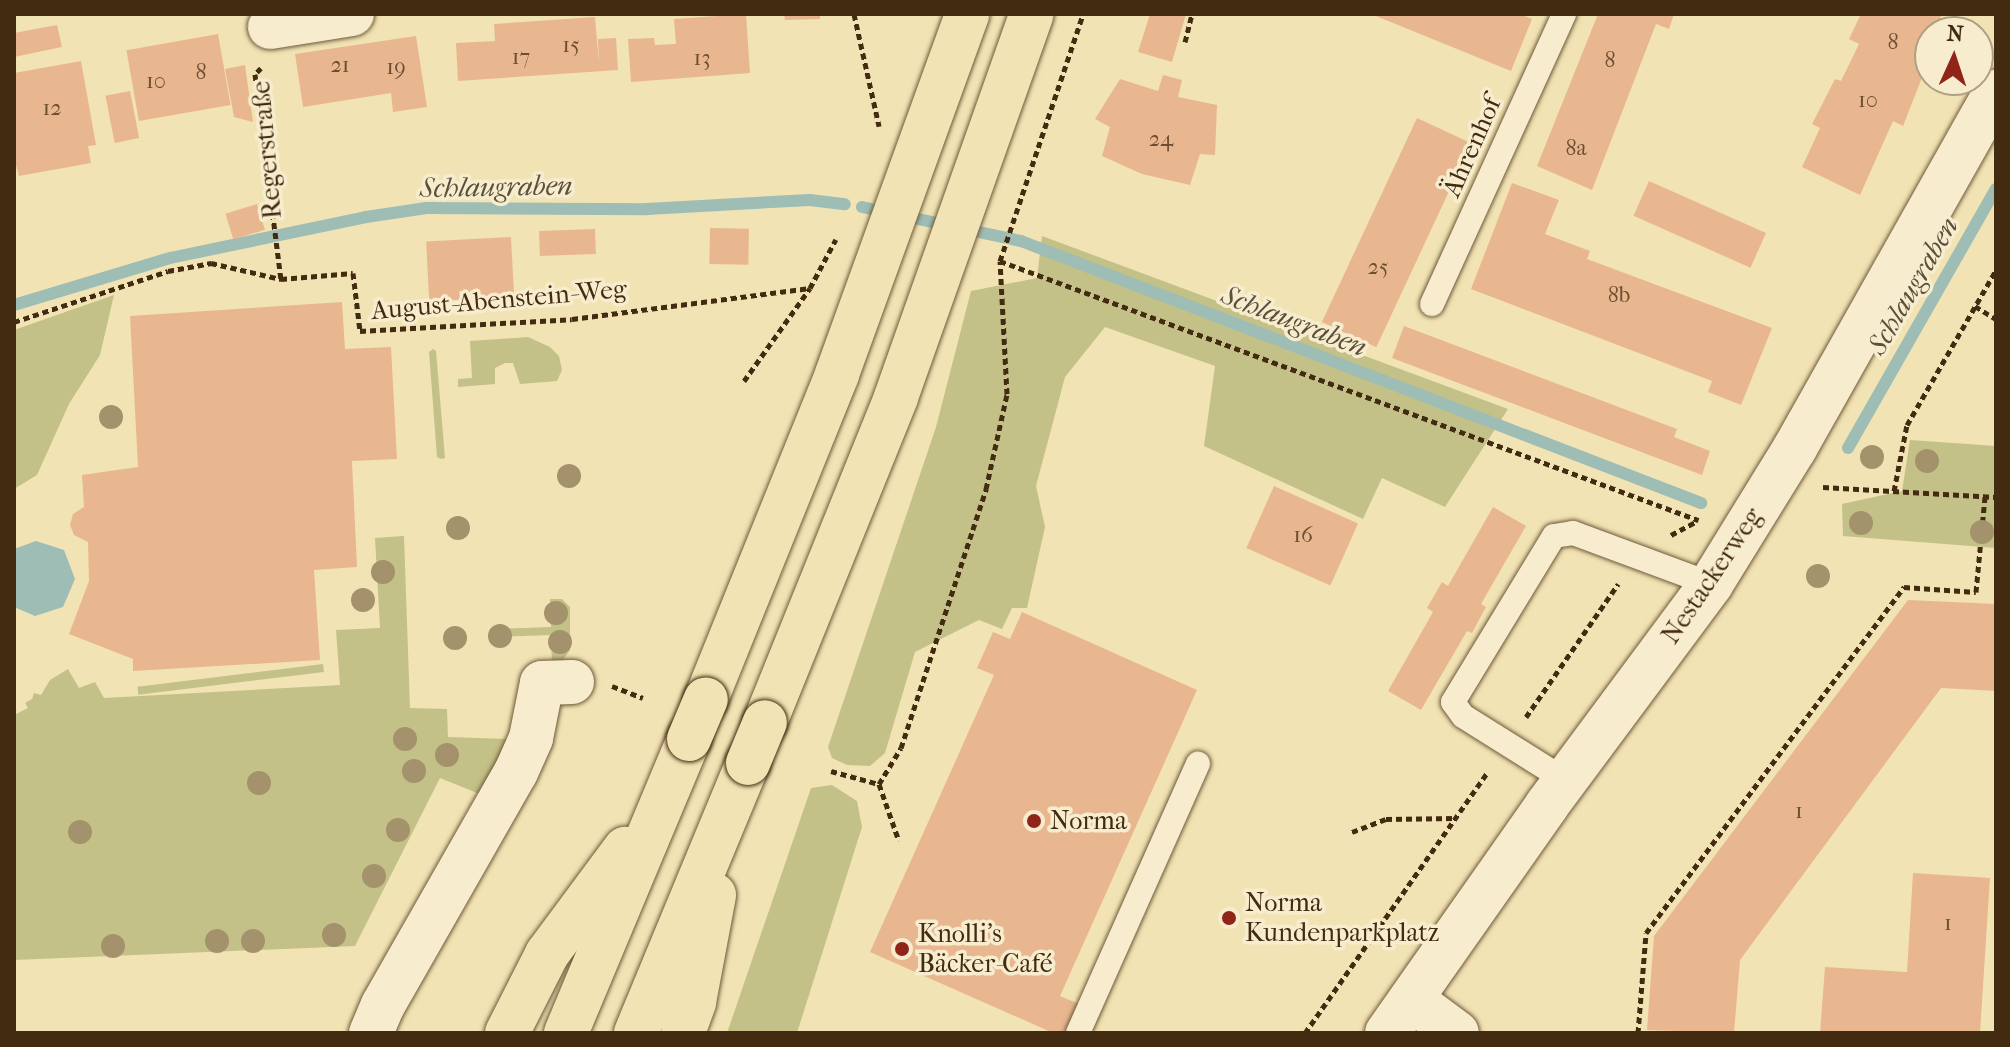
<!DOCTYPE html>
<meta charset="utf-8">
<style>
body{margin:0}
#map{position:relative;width:2010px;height:1047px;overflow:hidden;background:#f2e3b4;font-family:"IM FELL French Canon",serif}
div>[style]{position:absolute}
.green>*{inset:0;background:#c3c187;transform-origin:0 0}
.water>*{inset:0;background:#9dbdb5}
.stream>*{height:12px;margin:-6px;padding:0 6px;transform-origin:6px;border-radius:6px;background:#9dbdb5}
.building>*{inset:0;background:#e8b790;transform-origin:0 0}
.path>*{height:5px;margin-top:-2.5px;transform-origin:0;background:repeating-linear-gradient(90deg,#432b12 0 6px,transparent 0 10px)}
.roads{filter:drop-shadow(0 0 2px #6f593a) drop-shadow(0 0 2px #6f593a)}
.lane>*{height:24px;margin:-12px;padding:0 12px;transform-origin:12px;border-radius:12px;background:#f7edce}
.street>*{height:44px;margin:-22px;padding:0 22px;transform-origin:22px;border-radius:22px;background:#f7edce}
.secondary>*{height:44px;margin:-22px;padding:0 22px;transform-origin:22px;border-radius:22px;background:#f7edce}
.highway>*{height:44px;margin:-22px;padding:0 22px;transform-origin:22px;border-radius:22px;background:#f2e3b4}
.bridges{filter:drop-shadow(0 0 2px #432b12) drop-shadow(0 0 2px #432b12)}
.highway-bridge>*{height:44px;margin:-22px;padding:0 22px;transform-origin:22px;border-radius:22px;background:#f2e3b4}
.trees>*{width:24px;height:24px;margin:-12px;border-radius:50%;background:#a3926b}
.dots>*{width:22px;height:22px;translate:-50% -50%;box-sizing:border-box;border:4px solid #f7edce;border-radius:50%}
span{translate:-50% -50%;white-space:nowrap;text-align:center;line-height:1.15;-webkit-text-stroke:7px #f7edce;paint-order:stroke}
.number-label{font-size:22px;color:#6c4e32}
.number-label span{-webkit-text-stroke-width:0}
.street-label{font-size:26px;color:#432b12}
.poi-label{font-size:26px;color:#432b12}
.left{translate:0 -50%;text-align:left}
.water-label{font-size:28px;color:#5a503b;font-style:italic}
.frame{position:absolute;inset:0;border:16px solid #432b12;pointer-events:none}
.north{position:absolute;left:1914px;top:16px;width:80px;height:80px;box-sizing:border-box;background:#f7edce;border:2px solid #af9f83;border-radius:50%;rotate:3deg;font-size:22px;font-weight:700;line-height:32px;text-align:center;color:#432b12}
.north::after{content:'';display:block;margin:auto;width:28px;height:36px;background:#8f2418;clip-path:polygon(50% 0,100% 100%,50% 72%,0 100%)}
</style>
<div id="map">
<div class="green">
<div style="clip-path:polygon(1042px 236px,1508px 409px,1445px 507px,1382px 478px,1363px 519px,1204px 446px,1215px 366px,1105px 327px,1065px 377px,1036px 486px,1045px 527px,1027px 608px,1012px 608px,1002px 629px,979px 620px,915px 652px,885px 753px,870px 766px,847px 765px,832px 758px,828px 747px,936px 427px,971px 291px,1037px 278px)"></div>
<div style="clip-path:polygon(114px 295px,100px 355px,69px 404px,37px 475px,14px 489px,14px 330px)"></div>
<div style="clip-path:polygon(528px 337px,550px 347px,559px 356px,562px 370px,557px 381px,520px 384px,513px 363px,505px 363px,495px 368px,495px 384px,458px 387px,458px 379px,472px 378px,470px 341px)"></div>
<div style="clip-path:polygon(433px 349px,436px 351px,445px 458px,441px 459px,437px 457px,429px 352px)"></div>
<div style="clip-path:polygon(1910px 440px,1996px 446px,1996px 548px,1843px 536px,1842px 504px,1902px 491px)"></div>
<div style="clip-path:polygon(404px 536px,410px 708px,447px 709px,448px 737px,509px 739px,487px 797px,440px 778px,355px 946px,14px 960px,14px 715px,28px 708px,25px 703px,32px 699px,34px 693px,41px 695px,50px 680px,68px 669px,79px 688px,95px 682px,104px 698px,340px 685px,336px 630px,380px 628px,375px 538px)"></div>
<div style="clip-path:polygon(550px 599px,562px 599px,570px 607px,570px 650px,563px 660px,552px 665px,551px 635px,498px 637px,498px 629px,551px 627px)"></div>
<div style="left:323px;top:664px;width:8px;height:187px;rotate:83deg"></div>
<div style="clip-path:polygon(832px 785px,857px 801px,862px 827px,797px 1033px,727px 1033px,811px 788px)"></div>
</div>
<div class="water">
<div style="clip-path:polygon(36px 541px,64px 550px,75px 579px,63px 607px,35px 616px,14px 607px,14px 549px)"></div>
</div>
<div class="stream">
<div style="left:862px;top:207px;width:163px;rotate:12.1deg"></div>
<div style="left:1021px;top:241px;width:729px;rotate:21.07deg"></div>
<div style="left:14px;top:305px;width:163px;rotate:-16.8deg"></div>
<div style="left:170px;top:258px;width:200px;rotate:-11.8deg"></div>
<div style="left:366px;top:217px;width:61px;rotate:-8.5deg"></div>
<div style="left:426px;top:208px;width:221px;rotate:0.3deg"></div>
<div style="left:647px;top:209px;width:163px;rotate:-3.2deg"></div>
<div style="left:810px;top:200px;width:35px;rotate:7deg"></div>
<div style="left:1848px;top:448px;width:298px;rotate:-60.3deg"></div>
</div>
<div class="building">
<div style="clip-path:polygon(746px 14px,750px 73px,631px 82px,628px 39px,654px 38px,655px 45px,676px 44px,674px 19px)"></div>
<div style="clip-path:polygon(784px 14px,820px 14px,820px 19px,785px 20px)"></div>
<div style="clip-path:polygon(1150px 14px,1186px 14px,1172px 62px,1138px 52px)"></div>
<div style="clip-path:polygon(1371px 14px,1520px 14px,1532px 19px,1511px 71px)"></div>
<div style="clip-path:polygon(1598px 14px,1674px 14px,1669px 29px,1656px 24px,1592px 190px,1537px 166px)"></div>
<div style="clip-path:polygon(1861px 14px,1942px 14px,1934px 32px,1930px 32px,1930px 41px,1917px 71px,1923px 75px,1903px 126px,1893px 121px,1860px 195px,1802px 167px,1820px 128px,1812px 124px,1835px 79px,1841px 81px,1859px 44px,1849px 39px)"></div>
<div style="clip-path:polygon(595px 17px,599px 64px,598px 39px,616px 38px,618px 70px,458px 81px,456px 43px,495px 41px,494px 24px)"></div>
<div style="clip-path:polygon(57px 25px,62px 47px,14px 57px,14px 33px)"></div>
<div style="left:218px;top:34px;width:72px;height:93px;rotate:80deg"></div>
<div style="clip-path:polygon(416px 36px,427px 107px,393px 112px,391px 93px,303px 107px,295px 54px)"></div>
<div style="clip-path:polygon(81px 61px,96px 145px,88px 146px,91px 163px,19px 176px,14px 158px,14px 73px)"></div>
<div style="clip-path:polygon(245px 65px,253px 122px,234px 117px,225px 69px)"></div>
<div style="clip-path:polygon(1163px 75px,1182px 80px,1178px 97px,1217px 105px,1215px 155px,1200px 154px,1190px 185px,1142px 174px,1102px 156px,1110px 127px,1095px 119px,1120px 79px,1158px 91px)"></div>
<div style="left:130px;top:91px;width:48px;height:25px;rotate:79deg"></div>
<div style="left:1417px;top:118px;width:60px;height:225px;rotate:25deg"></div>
<div style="left:1649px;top:181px;width:128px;height:38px;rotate:24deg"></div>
<div style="clip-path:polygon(1512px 183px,1559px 200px,1545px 234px,1590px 251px,1587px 259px,1772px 328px,1741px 405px,1708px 392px,1712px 381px,1471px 289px)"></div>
<div style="left:257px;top:204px;width:27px;height:33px;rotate:73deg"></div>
<div style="left:710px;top:228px;width:39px;height:36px;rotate:1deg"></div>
<div style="left:595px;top:229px;width:25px;height:56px;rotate:88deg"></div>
<div style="left:511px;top:237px;width:60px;height:85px;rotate:87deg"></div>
<div style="clip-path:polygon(342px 302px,345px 349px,391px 347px,397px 459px,352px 461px,357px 567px,314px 570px,320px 660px,133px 671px,133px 659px,69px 634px,89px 581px,88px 542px,74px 535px,70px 525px,73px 514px,84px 507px,82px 475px,138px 467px,130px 316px)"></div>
<div style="clip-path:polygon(1404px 326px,1677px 429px,1674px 437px,1710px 451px,1702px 475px,1392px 358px)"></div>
<div style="left:1274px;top:486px;width:92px;height:68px;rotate:24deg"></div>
<div style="clip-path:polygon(1493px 507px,1526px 526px,1481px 604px,1486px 607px,1472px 633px,1467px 631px,1421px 710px,1388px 691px,1433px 612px,1427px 608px,1442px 582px,1448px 586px)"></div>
<div style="clip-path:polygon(1908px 600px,1996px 604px,1996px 691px,1941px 688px,1740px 960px,1734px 1033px,1647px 1030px,1654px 936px)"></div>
<div style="clip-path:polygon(1022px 612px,1197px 690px,1060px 996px,1079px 1004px,1066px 1033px,1053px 1033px,870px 952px,994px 675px,977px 668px,993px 632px,1010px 639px)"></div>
<div style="clip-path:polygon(1913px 873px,1990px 878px,1980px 1033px,1820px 1033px,1825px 967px,1907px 972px)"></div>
</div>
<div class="path">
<div style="left:854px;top:14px;width:115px;rotate:77.4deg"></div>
<div style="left:1185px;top:42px;width:29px;rotate:-76deg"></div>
<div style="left:261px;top:68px;width:8px;rotate:135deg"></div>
<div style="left:255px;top:74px;width:207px;rotate:82.8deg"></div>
<div style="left:1000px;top:261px;width:745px;rotate:20.36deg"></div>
<div style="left:1975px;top:306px;width:25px;rotate:32deg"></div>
<div style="left:14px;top:322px;width:162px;rotate:-18.3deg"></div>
<div style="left:168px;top:271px;width:44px;rotate:-10.5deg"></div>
<div style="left:211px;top:263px;width:72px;rotate:12.9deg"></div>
<div style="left:281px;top:279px;width:72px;rotate:-4.8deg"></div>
<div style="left:353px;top:273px;width:58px;rotate:83.1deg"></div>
<div style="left:360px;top:331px;width:212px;rotate:-3.2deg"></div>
<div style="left:572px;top:319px;width:240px;rotate:-7.4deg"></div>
<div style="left:744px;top:381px;width:114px;rotate:-54.6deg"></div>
<div style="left:810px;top:288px;width:55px;rotate:-62deg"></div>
<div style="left:1823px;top:487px;width:173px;rotate:3.3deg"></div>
<div style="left:1894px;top:491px;width:67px;rotate:-78.9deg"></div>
<div style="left:1907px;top:425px;width:179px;rotate:-60.1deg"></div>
<div style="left:1671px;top:535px;width:30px;rotate:-28deg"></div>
<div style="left:612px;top:686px;width:33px;rotate:21deg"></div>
<div style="left:1526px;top:717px;width:162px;rotate:-55.3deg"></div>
<div style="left:831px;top:771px;width:50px;rotate:15.2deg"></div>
<div style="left:879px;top:784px;width:42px;rotate:-58.6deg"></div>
<div style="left:901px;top:748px;width:273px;rotate:-71.8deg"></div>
<div style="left:986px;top:489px;width:97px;rotate:-77.5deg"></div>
<div style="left:1007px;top:394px;width:133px;rotate:-93deg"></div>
<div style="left:1000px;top:261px;width:261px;rotate:-71.4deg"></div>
<div style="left:879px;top:784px;width:60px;rotate:70.7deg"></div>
<div style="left:1352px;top:832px;width:36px;rotate:-21deg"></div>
<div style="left:1386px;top:819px;width:69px;rotate:-0.8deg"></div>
<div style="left:1305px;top:1033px;width:319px;rotate:-55deg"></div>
<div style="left:1638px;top:1033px;width:100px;rotate:-85.4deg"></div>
<div style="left:1646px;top:933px;width:432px;rotate:-53.3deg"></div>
<div style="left:1904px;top:587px;width:72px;rotate:4deg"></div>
<div style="left:1976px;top:592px;width:96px;rotate:-84.6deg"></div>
</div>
<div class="roads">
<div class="lane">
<div style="left:1432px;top:304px;width:319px;rotate:-65.5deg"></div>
<div style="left:1565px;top:780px;width:120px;rotate:-147.9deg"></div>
<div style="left:1463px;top:716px;width:17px;rotate:-126deg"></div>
<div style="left:1453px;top:702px;width:194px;rotate:-58.7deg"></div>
<div style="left:1554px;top:536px;width:19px;rotate:-9deg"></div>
<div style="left:1573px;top:533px;width:147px;rotate:20.3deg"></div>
<div style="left:1078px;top:1033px;width:295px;rotate:-66deg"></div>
</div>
<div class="street">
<div style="left:270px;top:27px;width:83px;rotate:-9deg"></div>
<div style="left:1411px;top:999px;width:57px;rotate:36.5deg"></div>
<div style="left:371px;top:1033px;width:30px;rotate:-67deg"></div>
<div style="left:383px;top:1005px;width:268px;rotate:-60.3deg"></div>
<div style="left:516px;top:772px;width:37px;rotate:-66deg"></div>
<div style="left:531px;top:738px;width:56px;rotate:-78.7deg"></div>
<div style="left:542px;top:683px;width:30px;rotate:-2deg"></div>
</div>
<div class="secondary">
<div style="left:1387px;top:1033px;width:279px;rotate:-54.9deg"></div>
<div style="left:1547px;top:805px;width:275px;rotate:-53.4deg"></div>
<div style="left:1711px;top:584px;width:160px;rotate:-58.3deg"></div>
<div style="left:1795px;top:448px;width:409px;rotate:-60.6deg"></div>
</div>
<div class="highway">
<div style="left:706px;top:699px;width:350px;rotate:-68deg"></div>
<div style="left:837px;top:374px;width:383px;rotate:-70.1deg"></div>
<div style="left:765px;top:722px;width:350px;rotate:-68deg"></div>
<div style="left:896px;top:397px;width:406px;rotate:-70.5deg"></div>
<div style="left:507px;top:1033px;width:89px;rotate:-63.1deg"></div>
<div style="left:547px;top:954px;width:131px;rotate:-53.4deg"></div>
<div style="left:566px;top:1033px;width:319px;rotate:-67.3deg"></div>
<div style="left:636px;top:1033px;width:292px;rotate:-67.5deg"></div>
<div style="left:683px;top:1033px;width:33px;rotate:-70deg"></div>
<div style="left:694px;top:1002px;width:109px;rotate:-79.4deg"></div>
</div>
</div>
<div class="bridges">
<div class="highway-bridge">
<div style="left:689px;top:739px;width:43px;rotate:-67deg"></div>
<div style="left:748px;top:763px;width:44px;rotate:-67.5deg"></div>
</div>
</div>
<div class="trees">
<div style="left:111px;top:417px"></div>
<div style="left:1872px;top:457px"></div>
<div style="left:1927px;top:461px"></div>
<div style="left:569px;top:476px"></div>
<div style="left:1861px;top:523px"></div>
<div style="left:458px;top:528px"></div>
<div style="left:1982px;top:532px"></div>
<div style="left:383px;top:572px"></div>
<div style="left:1818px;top:576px"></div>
<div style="left:363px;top:600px"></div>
<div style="left:556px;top:613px"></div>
<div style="left:500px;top:636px"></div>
<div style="left:455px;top:638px"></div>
<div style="left:560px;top:642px"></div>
<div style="left:405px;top:739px"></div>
<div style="left:447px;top:755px"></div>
<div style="left:414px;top:771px"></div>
<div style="left:259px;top:783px"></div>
<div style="left:398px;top:830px"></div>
<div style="left:80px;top:832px"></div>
<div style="left:374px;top:876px"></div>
<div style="left:334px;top:935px"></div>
<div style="left:217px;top:941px"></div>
<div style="left:253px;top:941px"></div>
<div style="left:113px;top:946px"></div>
</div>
<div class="dots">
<div style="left:1034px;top:821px;background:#8f2418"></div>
<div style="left:1229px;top:918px;background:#8f2418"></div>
<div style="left:902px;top:949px;background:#8f2418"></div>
</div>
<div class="number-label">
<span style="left:1893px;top:43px">8</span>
<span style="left:571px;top:46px">15</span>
<span style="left:521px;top:58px">17</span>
<span style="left:702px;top:59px">13</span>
<span style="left:1610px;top:61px">8</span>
<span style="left:340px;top:66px">21</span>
<span style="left:396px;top:68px">19</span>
<span style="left:201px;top:73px">8</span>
<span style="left:156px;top:82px">10</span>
<span style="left:1868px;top:101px">10</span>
<span style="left:52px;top:109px">12</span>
<span style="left:1161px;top:140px">24</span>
<span style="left:1576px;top:149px">8a</span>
<span style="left:1378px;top:268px">25</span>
<span style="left:1619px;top:296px">8b</span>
<span style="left:1303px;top:536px">16</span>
<span style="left:1799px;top:812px">1</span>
<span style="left:1948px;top:924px">1</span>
</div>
<div class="street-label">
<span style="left:1472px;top:147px;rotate:-66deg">Ährenhof</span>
<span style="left:267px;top:150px;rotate:-95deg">Regerstraße</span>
<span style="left:499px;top:300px;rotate:-5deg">August-Abenstein-Weg</span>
<span style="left:1712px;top:576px;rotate:-56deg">Nestackerweg</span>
</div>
<div class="poi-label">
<span class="left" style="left:1050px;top:821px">Norma</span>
<span class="left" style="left:1245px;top:918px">Norma<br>Kundenparkplatz</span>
<span class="left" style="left:918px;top:949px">Knolli's<br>Bäcker-Café</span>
</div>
<div class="water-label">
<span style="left:496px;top:187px;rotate:-1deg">Schlaugraben</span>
<span style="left:1913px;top:286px;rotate:-60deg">Schlaugraben</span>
<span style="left:1294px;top:321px;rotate:21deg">Schlaugraben</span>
</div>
<div class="frame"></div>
<div class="north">N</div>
</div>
